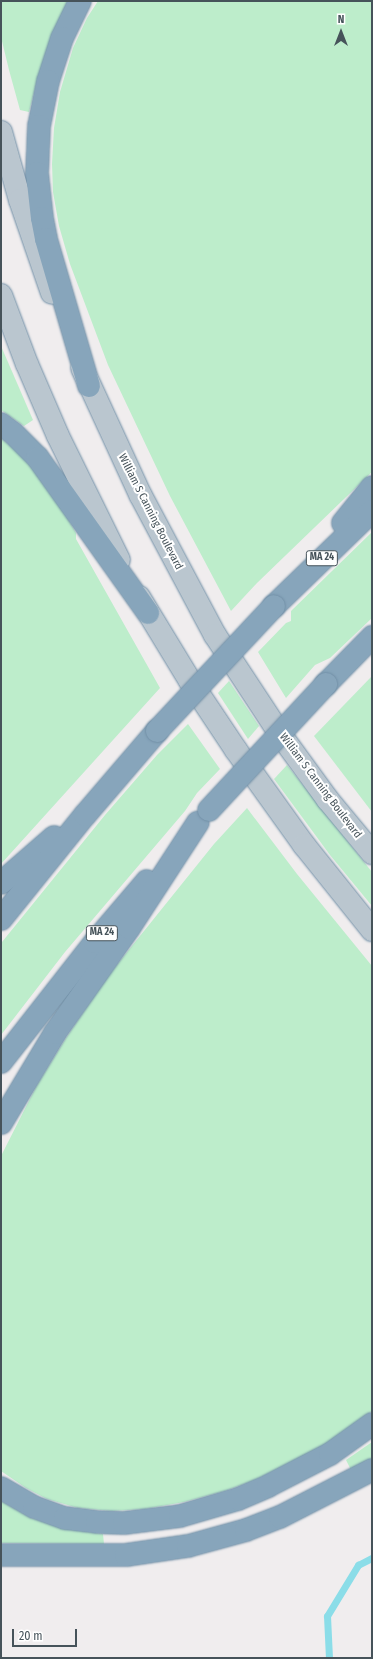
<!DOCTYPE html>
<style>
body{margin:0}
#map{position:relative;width:373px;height:1659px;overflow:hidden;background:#f0edee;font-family:"Fira Sans Condensed",sans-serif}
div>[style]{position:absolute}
.green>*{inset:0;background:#bdedcb}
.stream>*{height:7px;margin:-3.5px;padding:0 3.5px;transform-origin:3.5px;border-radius:3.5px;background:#8bdde8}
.roads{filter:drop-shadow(0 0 1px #7290a7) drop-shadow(0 0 1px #7290a7)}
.secondary>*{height:22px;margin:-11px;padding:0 11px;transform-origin:11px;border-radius:11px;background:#bac6cf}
.highway>*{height:22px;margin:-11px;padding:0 11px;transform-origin:11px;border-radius:11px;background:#87a5bb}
.bridges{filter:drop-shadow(0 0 1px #7290a7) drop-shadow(0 0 1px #7290a7)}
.highway-bridge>*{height:22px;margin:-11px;padding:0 11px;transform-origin:11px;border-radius:11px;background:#87a5bb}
span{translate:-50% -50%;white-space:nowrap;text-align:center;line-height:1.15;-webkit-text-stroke:4px #fff;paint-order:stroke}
.shield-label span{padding:1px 3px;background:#fff;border:1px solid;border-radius:3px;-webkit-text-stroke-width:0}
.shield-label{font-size:10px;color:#46535a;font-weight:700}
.street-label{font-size:11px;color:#46535a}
.frame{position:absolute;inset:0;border:2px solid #46535a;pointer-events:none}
.north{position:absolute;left:321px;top:12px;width:40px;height:40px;-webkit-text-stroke:3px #fff;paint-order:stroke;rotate:0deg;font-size:11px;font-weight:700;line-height:16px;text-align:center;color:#46535a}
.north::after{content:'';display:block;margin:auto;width:14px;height:18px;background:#46535a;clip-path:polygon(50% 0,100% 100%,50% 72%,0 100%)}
.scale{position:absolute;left:12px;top:1629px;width:65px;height:18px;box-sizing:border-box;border:2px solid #46535a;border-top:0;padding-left:5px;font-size:12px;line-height:14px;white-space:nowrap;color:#46535a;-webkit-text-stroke:3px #fff;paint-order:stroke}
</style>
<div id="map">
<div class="green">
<div style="clip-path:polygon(1px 1px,69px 1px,39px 74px,29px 112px,20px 110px,9px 70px,1px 37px)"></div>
<div style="clip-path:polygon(98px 1px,372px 1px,372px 472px,257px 583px,231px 611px,170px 496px,108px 365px,70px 264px,59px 226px,53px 192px,52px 164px,54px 128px,60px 92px,73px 48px,87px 18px)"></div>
<div style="clip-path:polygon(1px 346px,33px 420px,24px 426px,1px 410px)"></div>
<div style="clip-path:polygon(1px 438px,33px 464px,52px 491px,76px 533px,76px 539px,160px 688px,1px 864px)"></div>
<div style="clip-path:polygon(372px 532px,372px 618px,330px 658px,315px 665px,286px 698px,258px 652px,286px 623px,291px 621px,291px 611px)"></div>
<div style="clip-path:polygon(372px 676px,372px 812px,314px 736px)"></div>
<div style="clip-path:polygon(229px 681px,259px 726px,248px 739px,218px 693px)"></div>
<div style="clip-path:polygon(188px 724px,220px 769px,197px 793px,185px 811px,65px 952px,1px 1035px,2px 942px,105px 815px,157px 755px)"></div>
<div style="clip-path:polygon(287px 765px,372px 872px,372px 906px,330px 855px,274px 779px)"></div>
<div style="clip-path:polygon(247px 808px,297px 874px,372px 966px,372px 1411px,323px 1446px,255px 1480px,225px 1491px,184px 1502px,145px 1509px,112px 1511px,78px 1508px,47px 1499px,26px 1488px,1px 1471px,1px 1156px,37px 1085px,66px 1038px,107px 977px,214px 844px)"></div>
<div style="clip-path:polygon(372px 1442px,372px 1459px,351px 1470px,346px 1460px)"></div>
<div style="clip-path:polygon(1px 1501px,31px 1518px,68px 1529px,103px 1534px,104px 1544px,1px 1543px)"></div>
</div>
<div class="stream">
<div style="left:329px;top:1658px;width:42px;rotate:-92.7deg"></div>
<div style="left:327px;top:1616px;width:60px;rotate:-58.7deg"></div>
<div style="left:358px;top:1565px;width:16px;rotate:-27deg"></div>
</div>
<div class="roads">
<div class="secondary">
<div style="left:1px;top:132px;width:71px;rotate:74.4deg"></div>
<div style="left:20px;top:200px;width:98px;rotate:71deg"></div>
<div style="left:1px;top:295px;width:74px;rotate:69.4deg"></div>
<div style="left:27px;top:364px;width:78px;rotate:66.7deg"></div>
<div style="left:58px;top:436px;width:138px;rotate:63.8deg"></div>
<div style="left:82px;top:368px;width:141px;rotate:65.3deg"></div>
<div style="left:141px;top:496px;width:157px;rotate:62deg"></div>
<div style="left:215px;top:635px;width:118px;rotate:56.7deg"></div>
<div style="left:280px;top:734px;width:82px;rotate:54deg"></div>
<div style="left:328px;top:800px;width:69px;rotate:50.3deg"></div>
<div style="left:139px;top:597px;width:98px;rotate:58.7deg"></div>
<div style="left:190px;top:681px;width:83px;rotate:56.3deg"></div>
<div style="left:236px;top:750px;width:117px;rotate:54.4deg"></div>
<div style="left:304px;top:845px;width:109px;rotate:51.3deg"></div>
</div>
<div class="highway">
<div style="left:80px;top:1px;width:41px;rotate:115.9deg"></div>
<div style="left:62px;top:38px;width:45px;rotate:108deg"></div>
<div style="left:48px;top:81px;width:46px;rotate:101.3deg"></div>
<div style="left:39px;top:126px;width:47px;rotate:92.4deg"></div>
<div style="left:37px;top:173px;width:45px;rotate:83.7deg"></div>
<div style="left:42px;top:218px;width:21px;rotate:79deg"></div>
<div style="left:46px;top:239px;width:153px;rotate:73.7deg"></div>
<div style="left:1px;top:424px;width:15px;rotate:37deg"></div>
<div style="left:13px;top:433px;width:35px;rotate:45deg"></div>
<div style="left:38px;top:458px;width:190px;rotate:54.6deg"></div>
<div style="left:343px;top:523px;width:46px;rotate:-51.1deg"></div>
<div style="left:274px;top:606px;width:136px;rotate:-44.1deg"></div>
<div style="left:326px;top:684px;width:66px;rotate:-45.6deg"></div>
<div style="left:1px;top:883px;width:70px;rotate:-41deg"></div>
<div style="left:1px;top:919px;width:134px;rotate:-51.1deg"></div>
<div style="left:85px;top:815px;width:111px;rotate:-49.4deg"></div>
<div style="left:1px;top:1062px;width:152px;rotate:-51.9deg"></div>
<div style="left:95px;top:942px;width:80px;rotate:-49.6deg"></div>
<div style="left:1px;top:1123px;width:105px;rotate:-59deg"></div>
<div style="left:55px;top:1033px;width:128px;rotate:-54.8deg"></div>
<div style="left:129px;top:928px;width:126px;rotate:-56.9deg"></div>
<div style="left:1px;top:1488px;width:38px;rotate:30deg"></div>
<div style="left:34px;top:1507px;width:33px;rotate:20deg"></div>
<div style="left:65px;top:1518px;width:32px;rotate:7deg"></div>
<div style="left:97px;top:1522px;width:27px;rotate:2deg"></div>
<div style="left:124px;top:1523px;width:56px;rotate:-7.1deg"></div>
<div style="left:180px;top:1516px;width:60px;rotate:-16.3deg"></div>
<div style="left:238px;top:1499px;width:33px;rotate:-23deg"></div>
<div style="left:268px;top:1486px;width:70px;rotate:-27.3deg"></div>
<div style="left:330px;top:1454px;width:52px;rotate:-35.5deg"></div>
<div style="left:1px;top:1555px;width:125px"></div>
<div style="left:126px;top:1555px;width:63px;rotate:-8.3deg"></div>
<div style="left:188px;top:1546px;width:60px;rotate:-15.4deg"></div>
<div style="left:246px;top:1530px;width:36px;rotate:-21deg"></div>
<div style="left:280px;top:1517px;width:103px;rotate:-27.1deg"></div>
</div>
</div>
<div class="bridges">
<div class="highway-bridge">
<div style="left:157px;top:731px;width:171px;rotate:-46.9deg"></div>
<div style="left:209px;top:810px;width:172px;rotate:-47.1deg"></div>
</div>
</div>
<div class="shield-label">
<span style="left:322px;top:558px">MA 24</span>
<span style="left:102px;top:933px">MA 24</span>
</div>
<div class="street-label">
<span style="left:150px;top:512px;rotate:63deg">William S Canning Boulevard</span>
<span style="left:320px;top:786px;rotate:53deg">William S Canning Boulevard</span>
</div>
<div class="frame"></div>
<div class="north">N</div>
<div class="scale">20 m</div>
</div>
